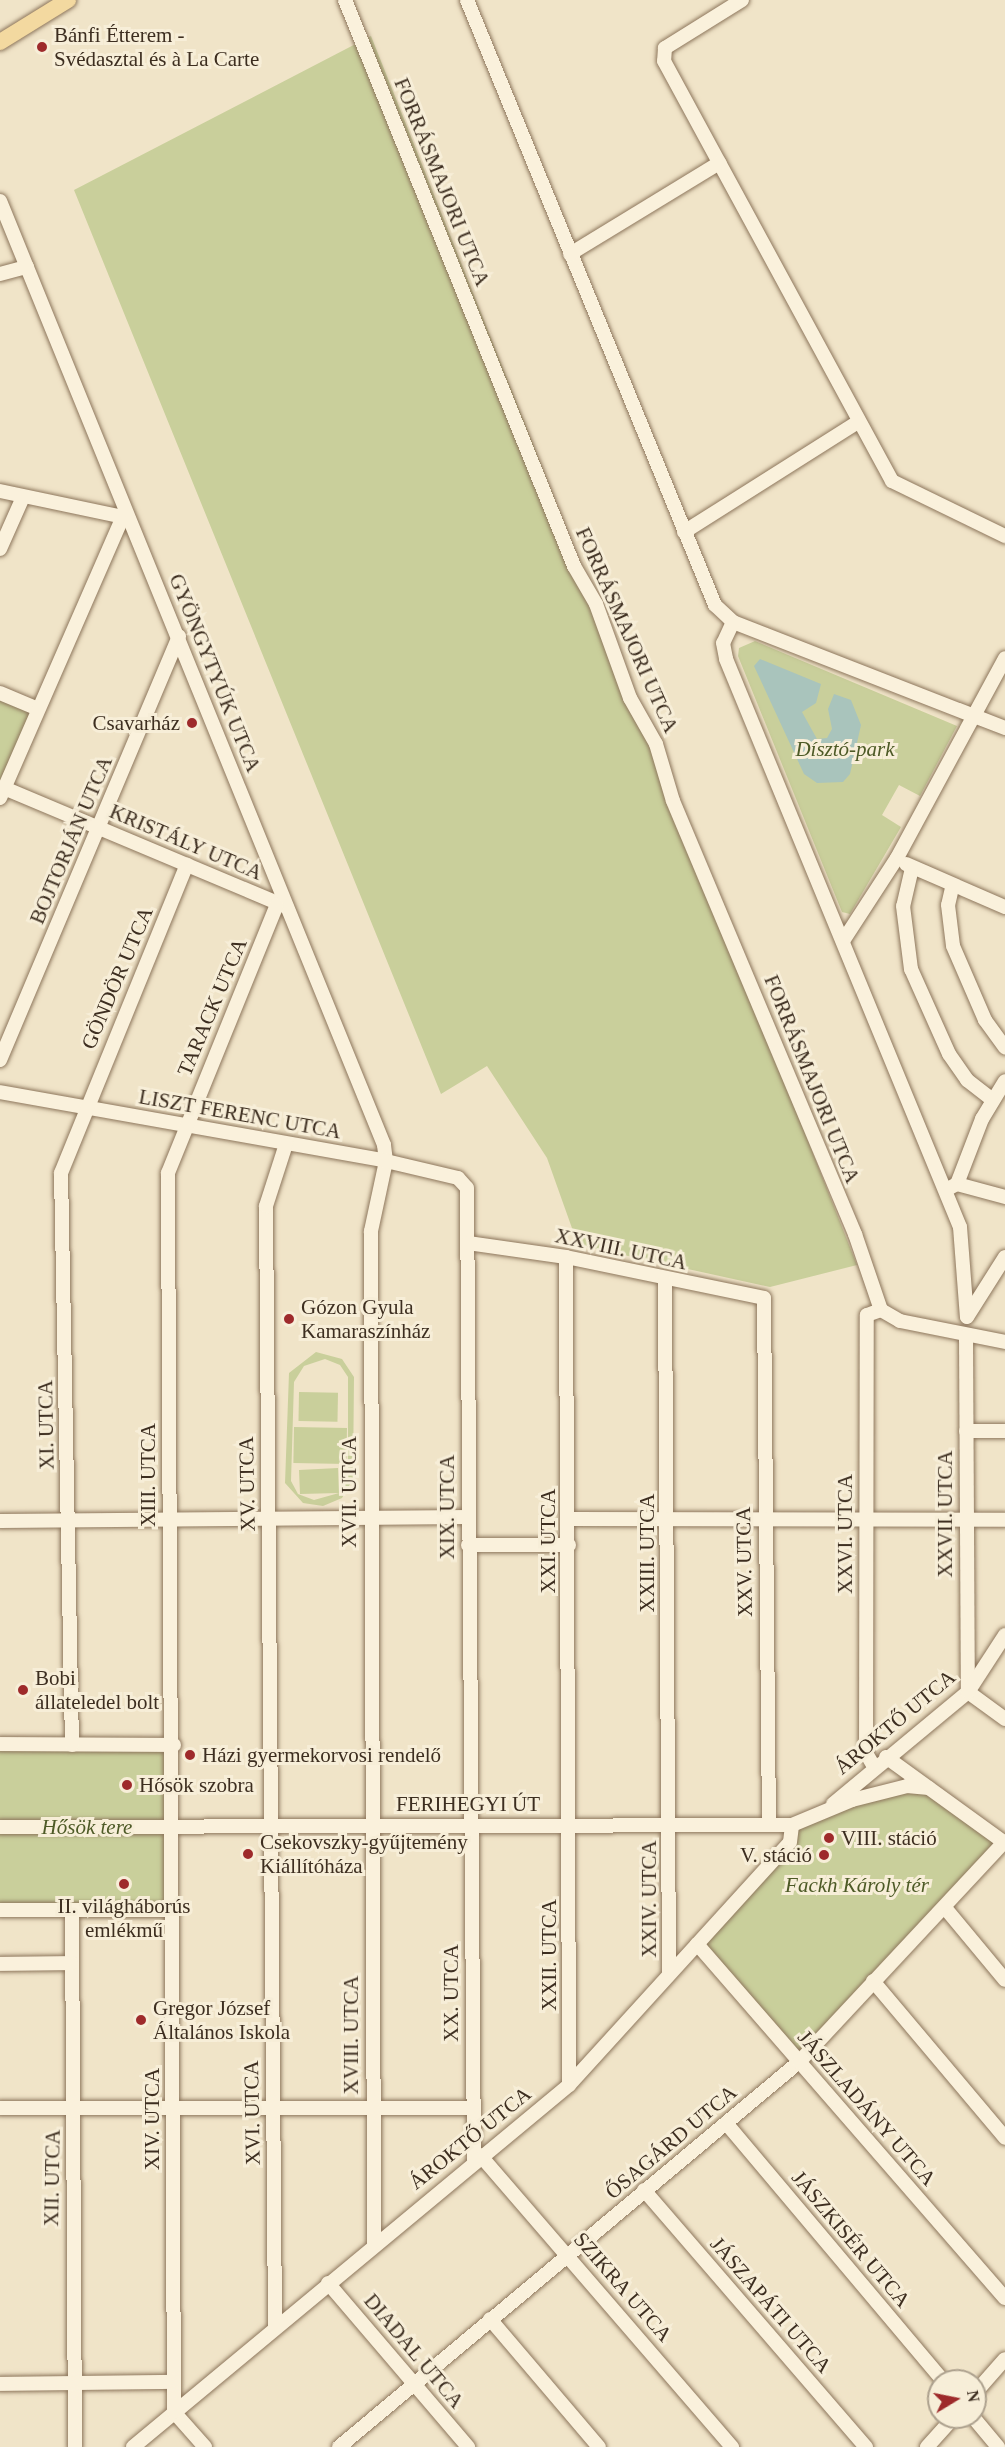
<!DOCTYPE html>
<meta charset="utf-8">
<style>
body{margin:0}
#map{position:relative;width:1005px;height:2447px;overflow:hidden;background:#f0e4c8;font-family:"Times New Roman",serif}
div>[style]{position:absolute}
.green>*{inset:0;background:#c9cf9b;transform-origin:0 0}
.water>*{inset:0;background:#a9c4bc}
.roads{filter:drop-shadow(0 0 2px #8d765c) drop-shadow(0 0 2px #8d765c)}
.minor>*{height:14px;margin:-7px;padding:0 7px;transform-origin:7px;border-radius:7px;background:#faf1dc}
.major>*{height:16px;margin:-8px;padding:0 8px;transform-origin:8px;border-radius:8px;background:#f3d9a0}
.dots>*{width:16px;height:16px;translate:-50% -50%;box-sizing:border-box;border:3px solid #f7eed8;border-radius:50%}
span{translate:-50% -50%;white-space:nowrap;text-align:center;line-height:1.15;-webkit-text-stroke:6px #f7eed8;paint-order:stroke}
.poi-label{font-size:21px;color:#3d2e20}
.left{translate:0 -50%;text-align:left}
.right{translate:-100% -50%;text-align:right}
.street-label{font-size:21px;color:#3d2e20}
.park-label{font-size:21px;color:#4d5a26;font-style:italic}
.north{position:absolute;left:927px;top:2369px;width:60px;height:60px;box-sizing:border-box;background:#f7eed8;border:2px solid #ada18e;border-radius:50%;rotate:80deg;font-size:16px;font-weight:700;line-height:24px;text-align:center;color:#3d2e20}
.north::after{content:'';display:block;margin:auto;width:21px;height:27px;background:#9e2a2b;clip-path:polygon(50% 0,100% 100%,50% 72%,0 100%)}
</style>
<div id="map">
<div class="green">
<div style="clip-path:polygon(371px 36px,520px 411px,857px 1265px,770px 1287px,578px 1245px,547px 1158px,487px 1066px,441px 1094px,74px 190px)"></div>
<div style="clip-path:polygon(755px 641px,957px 726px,920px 796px,899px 785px,882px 815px,901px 827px,850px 914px,842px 912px,738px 656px,739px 648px)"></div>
<div style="clip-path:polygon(0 693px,38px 709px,0 798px)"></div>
<div style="clip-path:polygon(evenodd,316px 1352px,342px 1359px,354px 1377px,353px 1479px,342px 1498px,323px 1506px,303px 1503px,285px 1483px,289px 1373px,316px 1352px,325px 1359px,340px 1365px,348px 1377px,348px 1476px,339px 1492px,338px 1468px,299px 1470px,300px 1494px,339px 1493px,314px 1500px,298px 1494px,291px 1481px,294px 1382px,304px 1366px,325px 1359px)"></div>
<div style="left:299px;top:1392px;width:39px;height:29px;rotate:1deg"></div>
<div style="left:294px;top:1427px;width:53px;height:36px;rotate:1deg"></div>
<div style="left:0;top:1744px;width:174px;height:166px"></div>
<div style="clip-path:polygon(917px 1786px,1004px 1842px,799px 2062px,697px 1944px,793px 1833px,815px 1817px)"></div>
</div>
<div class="water">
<div style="clip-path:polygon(760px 659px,821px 684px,816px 703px,802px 712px,817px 739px,827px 738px,832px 729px,828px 709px,834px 694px,851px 700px,861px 725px,850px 774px,843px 782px,817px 783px,804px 774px,754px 666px)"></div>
</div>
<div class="roads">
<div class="minor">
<div style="left:345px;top:0;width:611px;rotate:67.97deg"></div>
<div style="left:574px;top:566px;width:44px;rotate:59.9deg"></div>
<div style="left:596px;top:604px;width:100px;rotate:70.1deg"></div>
<div style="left:630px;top:698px;width:53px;rotate:60.5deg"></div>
<div style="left:656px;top:744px;width:59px;rotate:73.4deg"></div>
<div style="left:673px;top:801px;width:470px;rotate:67.2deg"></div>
<div style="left:855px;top:1234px;width:80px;rotate:71.1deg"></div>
<div style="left:467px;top:0;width:654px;rotate:67.71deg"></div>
<div style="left:715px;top:605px;width:25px;rotate:43deg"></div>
<div style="left:733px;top:622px;width:292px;rotate:21.3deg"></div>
<div style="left:742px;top:0;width:91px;rotate:148.1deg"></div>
<div style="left:665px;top:48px;width:13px;rotate:94deg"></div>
<div style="left:664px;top:61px;width:478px;rotate:61.5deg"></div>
<div style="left:892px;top:481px;width:126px;rotate:26deg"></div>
<div style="left:0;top:201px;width:1019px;rotate:67.86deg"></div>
<div style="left:384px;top:1145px;width:16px;rotate:83deg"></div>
<div style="left:386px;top:1161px;width:72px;rotate:102.1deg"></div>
<div style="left:371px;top:1231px;width:1014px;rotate:89.83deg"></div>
<div style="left:570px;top:254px;width:175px;rotate:-31.4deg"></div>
<div style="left:0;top:274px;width:28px;rotate:-15deg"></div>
<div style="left:0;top:491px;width:131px;rotate:11.9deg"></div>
<div style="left:684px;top:532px;width:206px;rotate:-32.3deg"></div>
<div style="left:0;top:549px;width:57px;rotate:-66.1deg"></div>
<div style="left:733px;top:622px;width:23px;rotate:115deg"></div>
<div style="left:723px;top:643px;width:16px;rotate:79deg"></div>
<div style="left:726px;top:659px;width:614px;rotate:67.61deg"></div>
<div style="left:960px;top:1227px;width:90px;rotate:85.6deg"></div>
<div style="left:0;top:693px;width:41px;rotate:22.8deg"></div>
<div style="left:4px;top:788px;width:305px;rotate:22.8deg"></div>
<div style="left:0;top:798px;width:302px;rotate:-66.4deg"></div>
<div style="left:906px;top:864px;width:108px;rotate:23.5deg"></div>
<div style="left:912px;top:868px;width:39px;rotate:103deg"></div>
<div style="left:903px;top:906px;width:64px;rotate:82.8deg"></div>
<div style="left:911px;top:969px;width:93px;rotate:65.9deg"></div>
<div style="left:949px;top:1054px;width:32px;rotate:55deg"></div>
<div style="left:967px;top:1080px;width:31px;rotate:38deg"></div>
<div style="left:952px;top:888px;width:17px;rotate:103deg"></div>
<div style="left:948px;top:905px;width:41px;rotate:83deg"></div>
<div style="left:953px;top:946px;width:81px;rotate:66.6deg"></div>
<div style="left:985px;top:1020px;width:34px;rotate:54deg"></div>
<div style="left:843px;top:941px;width:99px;rotate:-57deg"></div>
<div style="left:897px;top:858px;width:227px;rotate:-61.6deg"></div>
<div style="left:0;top:1060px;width:460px;rotate:-67.1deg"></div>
<div style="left:0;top:1092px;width:392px;rotate:10.1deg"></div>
<div style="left:386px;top:1161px;width:74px;rotate:13.3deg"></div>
<div style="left:458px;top:1178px;width:13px;rotate:48deg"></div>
<div style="left:467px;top:1188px;width:972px;rotate:89.59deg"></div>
<div style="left:957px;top:1184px;width:50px;rotate:15.2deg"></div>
<div style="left:946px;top:1190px;width:13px;rotate:-29deg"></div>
<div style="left:957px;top:1184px;width:70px;rotate:-69deg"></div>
<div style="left:982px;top:1119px;width:44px;rotate:-58.8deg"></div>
<div style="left:468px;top:1243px;width:99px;rotate:8.1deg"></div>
<div style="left:566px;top:1257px;width:202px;rotate:11.7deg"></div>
<div style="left:764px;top:1298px;width:527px;rotate:89.46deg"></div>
<div style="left:566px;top:1257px;width:828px;rotate:89.79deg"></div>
<div style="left:665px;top:1282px;width:692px;rotate:89.67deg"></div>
<div style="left:881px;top:1310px;width:22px;rotate:30deg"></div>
<div style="left:900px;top:1321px;width:107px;rotate:11.3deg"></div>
<div style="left:967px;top:1317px;width:71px;rotate:-57.7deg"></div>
<div style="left:966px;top:1336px;width:356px;rotate:89.7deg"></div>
<div style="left:966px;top:1431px;width:39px"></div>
<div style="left:568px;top:1519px;width:437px;rotate:0.1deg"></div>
<div style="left:0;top:1521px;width:468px;rotate:-0.5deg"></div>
<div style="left:468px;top:1545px;width:101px"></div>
<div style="left:968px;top:1692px;width:46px;rotate:36.1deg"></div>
<div style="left:0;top:1744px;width:174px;rotate:0.3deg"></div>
<div style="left:72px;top:1745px;width:572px;rotate:-91.1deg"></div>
<div style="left:61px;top:1173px;width:333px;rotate:-67.8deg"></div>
<div style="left:886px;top:1757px;width:147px;rotate:35.9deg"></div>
<div style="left:873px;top:1765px;width:14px;rotate:-120deg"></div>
<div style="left:866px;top:1753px;width:438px;rotate:-89.9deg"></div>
<div style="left:867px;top:1315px;width:15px;rotate:-20deg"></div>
<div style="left:833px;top:1804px;width:175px;rotate:-39.7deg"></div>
<div style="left:968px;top:1692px;width:68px;rotate:-57deg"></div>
<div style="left:0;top:1827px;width:792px;rotate:-0.14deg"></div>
<div style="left:792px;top:1825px;width:65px;rotate:-22.6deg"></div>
<div style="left:852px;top:1800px;width:57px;rotate:-14.3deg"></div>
<div style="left:907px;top:1786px;width:22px;rotate:5deg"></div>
<div style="left:946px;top:1909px;width:92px;rotate:50.3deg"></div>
<div style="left:0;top:1910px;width:173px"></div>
<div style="left:72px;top:1910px;width:537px;rotate:89.68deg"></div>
<div style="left:697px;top:1944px;width:469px;rotate:49deg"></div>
<div style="left:0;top:1964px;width:71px;rotate:-0.8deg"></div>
<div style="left:873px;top:1981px;width:205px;rotate:49.9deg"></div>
<div style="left:0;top:2108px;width:473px"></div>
<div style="left:726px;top:2123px;width:337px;rotate:49.9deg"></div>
<div style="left:480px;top:2155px;width:386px;rotate:49.2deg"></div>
<div style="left:644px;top:2190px;width:340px;rotate:49.2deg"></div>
<div style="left:328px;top:2283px;width:216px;rotate:49.5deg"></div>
<div style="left:490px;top:2319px;width:168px;rotate:49.6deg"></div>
<div style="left:275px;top:2327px;width:1121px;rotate:-90.46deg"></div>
<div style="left:266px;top:1206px;width:65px;rotate:-72.1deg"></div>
<div style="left:0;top:2384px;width:174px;rotate:-0.7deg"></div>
<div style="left:975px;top:2393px;width:45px;rotate:-48.6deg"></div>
<div style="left:973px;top:2417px;width:39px;rotate:50deg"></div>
<div style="left:133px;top:2447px;width:567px;rotate:-39.7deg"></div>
<div style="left:569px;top:2085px;width:328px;rotate:-47.7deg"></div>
<div style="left:790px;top:1842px;width:17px;rotate:-83deg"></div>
<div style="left:205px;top:2447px;width:47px;rotate:-131.5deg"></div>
<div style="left:174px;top:2412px;width:1239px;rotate:-90.28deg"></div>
<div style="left:168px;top:1173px;width:289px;rotate:-67.9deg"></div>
<div style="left:339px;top:2447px;width:600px;rotate:-39.93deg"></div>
<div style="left:799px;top:2062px;width:301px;rotate:-47deg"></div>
<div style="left:927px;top:2447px;width:40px;rotate:-48deg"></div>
</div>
<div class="major">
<div style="left:0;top:42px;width:80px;rotate:-31.7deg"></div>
</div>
</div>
<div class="dots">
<div style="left:42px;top:47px;background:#9e2a2b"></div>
<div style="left:192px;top:723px;background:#9e2a2b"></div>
<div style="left:289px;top:1319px;background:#9e2a2b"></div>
<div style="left:23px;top:1690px;background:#9e2a2b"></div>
<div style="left:190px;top:1755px;background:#9e2a2b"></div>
<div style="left:127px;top:1785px;background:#9e2a2b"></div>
<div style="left:829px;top:1838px;background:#9e2a2b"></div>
<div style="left:248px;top:1854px;background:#9e2a2b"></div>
<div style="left:824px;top:1855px;background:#9e2a2b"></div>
<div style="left:124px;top:1884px;background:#9e2a2b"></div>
<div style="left:141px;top:2020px;background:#9e2a2b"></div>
</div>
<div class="poi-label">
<span class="left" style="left:54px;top:47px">Bánfi Étterem -<br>Svédasztal és à La Carte</span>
<span class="right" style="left:180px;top:723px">Csavarház</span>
<span class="left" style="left:301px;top:1319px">Gózon Gyula<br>Kamaraszínház</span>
<span class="left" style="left:35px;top:1690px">Bobi<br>állateledel bolt</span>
<span class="left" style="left:202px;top:1755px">Házi gyermekorvosi rendelő</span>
<span class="left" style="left:139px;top:1785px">Hősök szobra</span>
<span class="left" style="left:841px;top:1838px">VIII. stáció</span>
<span class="left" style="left:260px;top:1854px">Csekovszky-gyűjtemény<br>Kiállítóháza</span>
<span class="right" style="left:812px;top:1855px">V. stáció</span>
<span style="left:124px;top:1918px">II. világháborús<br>emlékmű</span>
<span class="left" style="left:153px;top:2020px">Gregor József<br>Általános Iskola</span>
</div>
<div class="street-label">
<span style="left:442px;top:182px;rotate:68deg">FORRÁSMAJORI UTCA</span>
<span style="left:627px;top:630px;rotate:66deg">FORRÁSMAJORI UTCA</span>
<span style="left:215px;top:673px;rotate:68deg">GYÖNGYTYÚK UTCA</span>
<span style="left:71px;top:840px;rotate:-67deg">BOJTORJÁN UTCA</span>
<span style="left:186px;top:842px;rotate:23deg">KRISTÁLY UTCA</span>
<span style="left:117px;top:978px;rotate:-67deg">GÖNDÖR UTCA</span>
<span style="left:212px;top:1007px;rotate:-67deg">TARACK UTCA</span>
<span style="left:812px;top:1079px;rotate:68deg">FORRÁSMAJORI UTCA</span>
<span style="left:240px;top:1114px;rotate:10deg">LISZT FERENC UTCA</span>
<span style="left:621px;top:1249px;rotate:12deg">XXVIII. UTCA</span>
<span style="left:46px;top:1425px;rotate:-91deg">XI. UTCA</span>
<span style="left:148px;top:1475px;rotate:-90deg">XIII. UTCA</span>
<span style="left:247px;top:1484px;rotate:-91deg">XV. UTCA</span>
<span style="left:349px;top:1492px;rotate:-90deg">XVII. UTCA</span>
<span style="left:447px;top:1507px;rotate:-90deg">XIX. UTCA</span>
<span style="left:945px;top:1514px;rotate:-90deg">XXVII. UTCA</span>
<span style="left:845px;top:1534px;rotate:-90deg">XXVI. UTCA</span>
<span style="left:548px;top:1541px;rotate:-90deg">XXI. UTCA</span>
<span style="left:647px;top:1553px;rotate:-90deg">XXIII. UTCA</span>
<span style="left:744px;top:1562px;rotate:-91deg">XXV. UTCA</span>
<span style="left:895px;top:1722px;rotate:-40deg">ÁROKTŐ UTCA</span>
<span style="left:468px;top:1804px">FERIHEGYI ÚT</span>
<span style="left:649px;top:1899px;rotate:-90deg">XXIV. UTCA</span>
<span style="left:549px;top:1955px;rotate:-90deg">XXII. UTCA</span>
<span style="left:451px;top:1993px;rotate:-90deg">XX. UTCA</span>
<span style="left:351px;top:2035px;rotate:-90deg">XVIII. UTCA</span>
<span style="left:867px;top:2108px;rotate:49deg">JÁSZLADÁNY UTCA</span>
<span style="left:252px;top:2113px;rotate:-91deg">XVI. UTCA</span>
<span style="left:152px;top:2119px;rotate:-90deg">XIV. UTCA</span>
<span style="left:470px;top:2138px;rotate:-39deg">ÁROKTŐ UTCA</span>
<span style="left:671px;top:2142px;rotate:-40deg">ŐSAGÁRD UTCA</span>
<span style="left:52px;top:2178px;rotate:-89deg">XII. UTCA</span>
<span style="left:851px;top:2239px;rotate:50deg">JÁSZKISÉR UTCA</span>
<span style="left:623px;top:2287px;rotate:49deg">SZIKRA UTCA</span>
<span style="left:771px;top:2305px;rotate:49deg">JÁSZAPÁTI UTCA</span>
<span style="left:414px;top:2351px;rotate:50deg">DIADAL UTCA</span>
</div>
<div class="park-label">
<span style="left:845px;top:749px">Dísztó-park</span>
<span style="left:87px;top:1827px">Hősök tere</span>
<span style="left:857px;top:1885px">Fackh Károly tér</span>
</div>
<div class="north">N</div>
</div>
